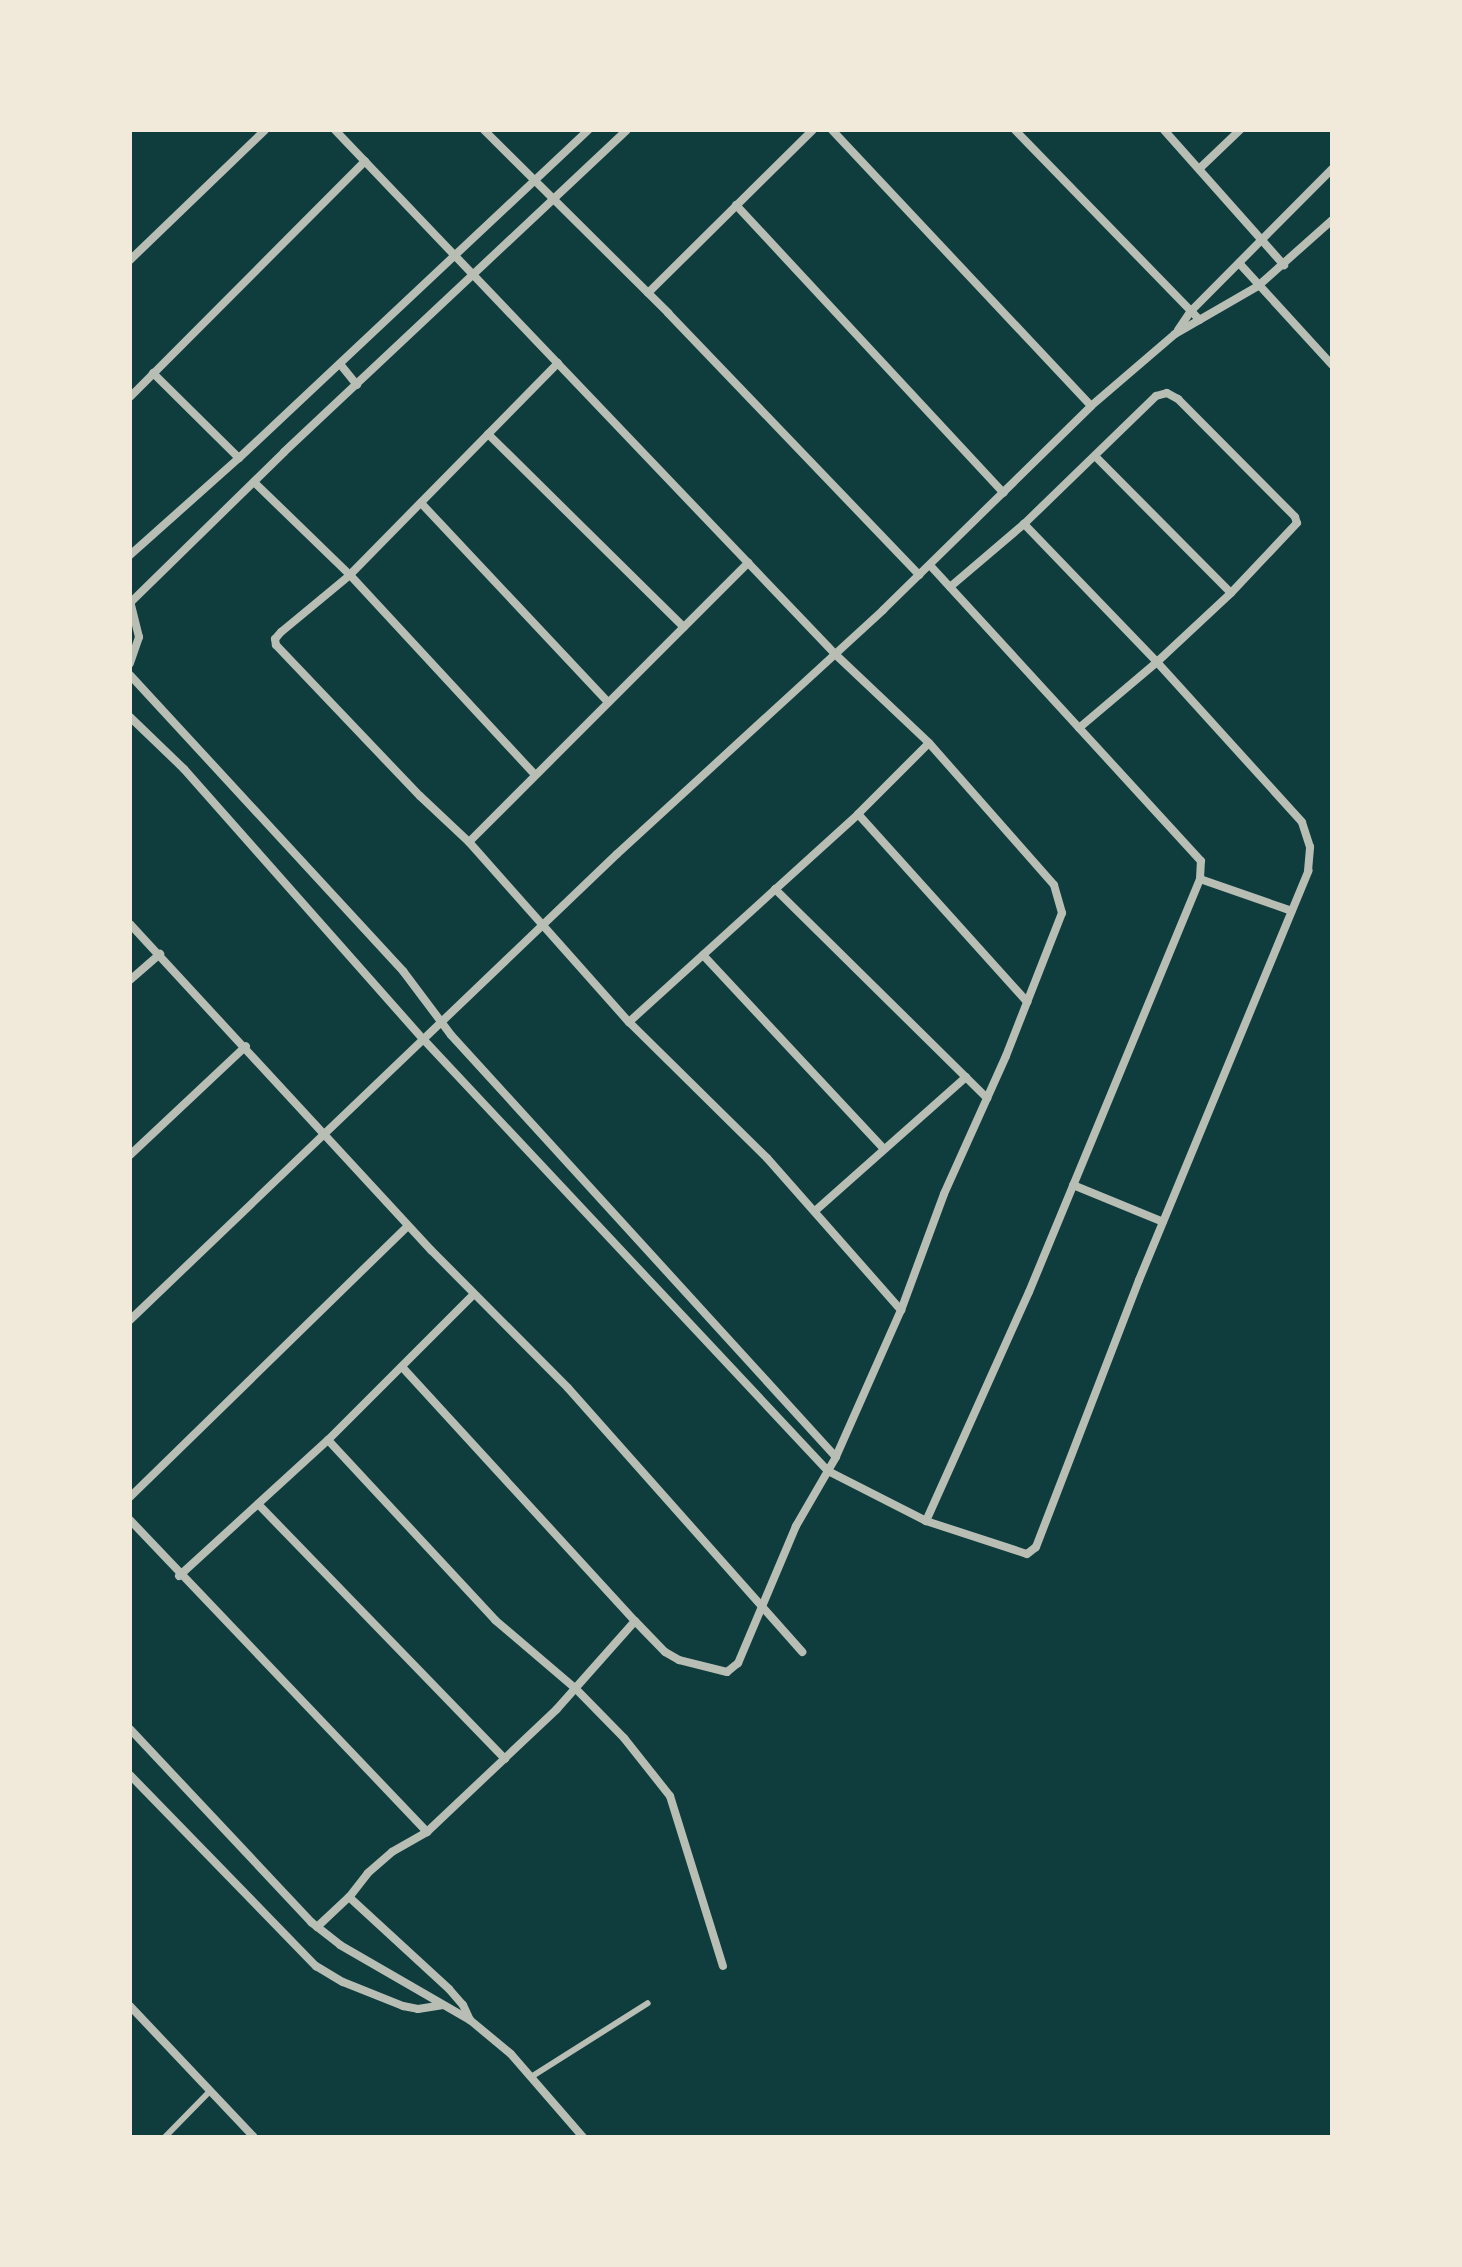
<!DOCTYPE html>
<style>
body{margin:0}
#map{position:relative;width:1462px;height:2267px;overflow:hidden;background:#0f3d3e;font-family:"Noto Sans",sans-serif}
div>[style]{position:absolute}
.service>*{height:6px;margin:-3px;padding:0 3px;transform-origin:3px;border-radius:3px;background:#b8beb3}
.minor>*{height:8px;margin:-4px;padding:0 4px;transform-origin:4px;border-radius:4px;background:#b8beb3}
span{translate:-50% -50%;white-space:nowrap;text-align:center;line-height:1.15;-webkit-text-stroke:7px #f1e9da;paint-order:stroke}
.frame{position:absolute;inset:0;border:132px solid #f1e9da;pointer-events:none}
</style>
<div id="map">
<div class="service">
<div style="left:531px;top:2077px;width:138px;rotate:-32.3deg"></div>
<div style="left:165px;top:2137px;width:64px;rotate:-45.6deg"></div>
</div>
<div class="minor">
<div style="left:335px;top:130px;width:724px;rotate:46.34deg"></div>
<div style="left:835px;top:654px;width:129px;rotate:43.4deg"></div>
<div style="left:929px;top:743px;width:189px;rotate:48.6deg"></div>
<div style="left:1054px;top:885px;width:29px;rotate:74deg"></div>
<div style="left:1062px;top:913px;width:154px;rotate:111.4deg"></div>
<div style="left:1006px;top:1056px;width:151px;rotate:114.2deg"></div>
<div style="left:944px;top:1194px;width:124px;rotate:110.3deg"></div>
<div style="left:901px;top:1310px;width:161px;rotate:113.9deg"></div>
<div style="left:836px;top:1457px;width:80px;rotate:120.1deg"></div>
<div style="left:796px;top:1526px;width:149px;rotate:112.9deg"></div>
<div style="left:738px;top:1663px;width:14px;rotate:141deg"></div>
<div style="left:727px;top:1672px;width:49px;rotate:-166deg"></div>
<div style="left:679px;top:1660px;width:16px;rotate:-150deg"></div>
<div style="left:665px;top:1652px;width:43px;rotate:-134.1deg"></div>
<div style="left:635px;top:1621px;width:118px;rotate:131.6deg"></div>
<div style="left:557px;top:1709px;width:179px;rotate:136.6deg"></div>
<div style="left:427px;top:1832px;width:40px;rotate:150.3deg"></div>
<div style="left:392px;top:1852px;width:32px;rotate:139deg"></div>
<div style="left:368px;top:1873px;width:31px;rotate:128deg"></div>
<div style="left:349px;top:1897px;width:136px;rotate:42.6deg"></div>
<div style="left:449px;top:1989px;width:21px;rotate:49deg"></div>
<div style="left:463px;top:2005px;width:17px;rotate:65deg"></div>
<div style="left:484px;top:130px;width:260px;rotate:44.8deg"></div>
<div style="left:668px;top:313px;width:363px;rotate:46.2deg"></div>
<div style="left:832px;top:130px;width:378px;rotate:46.8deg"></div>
<div style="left:1015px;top:130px;width:265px;rotate:45.8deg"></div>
<div style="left:1164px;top:130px;width:181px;rotate:48.4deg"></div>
<div style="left:1199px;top:169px;width:57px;rotate:-43.6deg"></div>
<div style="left:736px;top:205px;width:393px;rotate:47.1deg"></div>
<div style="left:130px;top:260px;width:187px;rotate:-43.9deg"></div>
<div style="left:1239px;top:263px;width:138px;rotate:47.6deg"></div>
<div style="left:648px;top:293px;width:232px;rotate:-44.7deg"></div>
<div style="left:1178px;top:330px;width:23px;rotate:-56deg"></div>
<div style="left:1191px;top:311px;width:200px;rotate:-45.2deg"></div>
<div style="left:558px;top:363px;width:297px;rotate:134.5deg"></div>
<div style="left:350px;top:575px;width:89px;rotate:140.4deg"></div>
<div style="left:281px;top:632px;width:9px;rotate:131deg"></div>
<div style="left:275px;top:639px;width:6px;rotate:81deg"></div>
<div style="left:276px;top:645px;width:209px;rotate:46.4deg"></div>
<div style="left:420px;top:796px;width:67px;rotate:43.2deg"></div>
<div style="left:469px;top:842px;width:241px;rotate:48.4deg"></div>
<div style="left:629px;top:1022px;width:194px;rotate:44.6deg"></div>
<div style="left:767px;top:1158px;width:203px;rotate:48.6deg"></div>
<div style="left:340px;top:364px;width:27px;rotate:51deg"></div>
<div style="left:153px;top:373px;width:121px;rotate:44.7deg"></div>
<div style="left:130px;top:397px;width:333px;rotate:-45.1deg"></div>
<div style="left:488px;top:434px;width:275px;rotate:44.6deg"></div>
<div style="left:254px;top:482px;width:134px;rotate:44.1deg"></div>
<div style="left:350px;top:575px;width:272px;rotate:47.2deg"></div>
<div style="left:421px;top:503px;width:273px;rotate:46.8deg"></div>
<div style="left:130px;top:555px;width:146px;rotate:-41.7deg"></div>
<div style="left:239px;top:458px;width:479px;rotate:-43.2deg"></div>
<div style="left:950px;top:587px;width:97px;rotate:-40.4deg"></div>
<div style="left:1024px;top:524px;width:184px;rotate:-44.1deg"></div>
<div style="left:1156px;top:396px;width:11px;rotate:-15deg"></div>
<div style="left:1167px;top:393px;width:13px;rotate:29deg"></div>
<div style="left:1178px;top:399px;width:166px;rotate:45.2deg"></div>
<div style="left:1295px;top:517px;width:6px;rotate:72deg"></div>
<div style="left:1297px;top:523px;width:96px;rotate:133.3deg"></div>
<div style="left:1231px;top:593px;width:193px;rotate:-134.8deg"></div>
<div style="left:130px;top:601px;width:37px;rotate:76deg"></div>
<div style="left:139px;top:637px;width:28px;rotate:109deg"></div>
<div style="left:131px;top:602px;width:214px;rotate:-44.4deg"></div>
<div style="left:284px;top:452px;width:470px;rotate:-43.2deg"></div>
<div style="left:130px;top:675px;width:403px;rotate:47.3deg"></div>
<div style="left:403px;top:971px;width:80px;rotate:53.1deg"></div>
<div style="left:451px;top:1035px;width:571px;rotate:47.63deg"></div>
<div style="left:130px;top:717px;width:75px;rotate:43.9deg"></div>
<div style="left:184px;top:769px;width:362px;rotate:48.5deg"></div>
<div style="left:424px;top:1040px;width:591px;rotate:46.85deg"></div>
<div style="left:828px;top:1471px;width:110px;rotate:27deg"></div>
<div style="left:926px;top:1521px;width:106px;rotate:18.1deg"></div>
<div style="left:1027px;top:1554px;width:11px;rotate:-38deg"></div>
<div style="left:1036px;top:1547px;width:286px;rotate:-68.9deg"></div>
<div style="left:1139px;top:1280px;width:443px;rotate:-67.5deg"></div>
<div style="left:1308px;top:871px;width:24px;rotate:-85deg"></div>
<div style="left:1310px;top:847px;width:26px;rotate:-108deg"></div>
<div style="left:1302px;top:822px;width:216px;rotate:-132.2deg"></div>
<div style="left:1157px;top:662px;width:192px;rotate:-133.9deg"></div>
<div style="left:1079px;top:728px;width:102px;rotate:-40.2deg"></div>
<div style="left:1157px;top:662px;width:101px;rotate:-43deg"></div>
<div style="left:858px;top:814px;width:253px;rotate:48deg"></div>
<div style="left:469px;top:842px;width:395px;rotate:-45deg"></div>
<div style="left:1200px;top:879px;width:97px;rotate:19.2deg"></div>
<div style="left:775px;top:889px;width:298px;rotate:44.6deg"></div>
<div style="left:130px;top:924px;width:444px;rotate:47.3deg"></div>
<div style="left:431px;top:1250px;width:194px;rotate:45.2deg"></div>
<div style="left:568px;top:1388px;width:353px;rotate:48.4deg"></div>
<div style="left:703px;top:955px;width:265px;rotate:47deg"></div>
<div style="left:130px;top:980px;width:40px;rotate:-41deg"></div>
<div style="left:629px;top:1022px;width:309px;rotate:-42.2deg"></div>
<div style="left:858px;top:814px;width:100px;rotate:-45deg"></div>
<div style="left:130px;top:1155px;width:159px;rotate:-43.2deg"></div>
<div style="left:1073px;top:1185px;width:97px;rotate:22.3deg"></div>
<div style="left:815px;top:1211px;width:202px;rotate:-41.6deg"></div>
<div style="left:130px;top:1320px;width:674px;rotate:-43.74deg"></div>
<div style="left:617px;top:854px;width:361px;rotate:-42.5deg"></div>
<div style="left:883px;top:610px;width:291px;rotate:-44.4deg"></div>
<div style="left:1091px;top:406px;width:111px;rotate:-40.6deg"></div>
<div style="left:1175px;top:334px;width:96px;rotate:-30deg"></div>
<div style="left:1258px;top:286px;width:99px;rotate:-41.7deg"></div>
<div style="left:403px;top:1368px;width:343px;rotate:47.5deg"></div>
<div style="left:328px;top:1440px;width:246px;rotate:47.1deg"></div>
<div style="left:495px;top:1620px;width:106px;rotate:40.4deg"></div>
<div style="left:576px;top:1689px;width:69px;rotate:45.6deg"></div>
<div style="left:624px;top:1738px;width:74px;rotate:51.6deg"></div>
<div style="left:670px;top:1796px;width:178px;rotate:72.7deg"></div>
<div style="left:130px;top:1497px;width:388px;rotate:-44.3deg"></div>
<div style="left:258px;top:1504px;width:355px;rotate:45.9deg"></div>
<div style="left:130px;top:1520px;width:431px;rotate:46.4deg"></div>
<div style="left:926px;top:1521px;width:251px;rotate:-65.8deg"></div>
<div style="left:1029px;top:1292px;width:447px;rotate:-67.5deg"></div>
<div style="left:1200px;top:879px;width:18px;rotate:-87deg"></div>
<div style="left:1201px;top:861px;width:401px;rotate:-132.5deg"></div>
<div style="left:179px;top:1576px;width:202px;rotate:-42.4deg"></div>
<div style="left:328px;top:1440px;width:206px;rotate:-45deg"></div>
<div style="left:130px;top:1729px;width:265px;rotate:46.8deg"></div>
<div style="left:311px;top:1922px;width:37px;rotate:38deg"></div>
<div style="left:340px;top:1945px;width:150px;rotate:30deg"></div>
<div style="left:470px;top:2020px;width:53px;rotate:39.7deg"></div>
<div style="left:511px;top:2054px;width:110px;rotate:49.1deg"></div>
<div style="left:130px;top:1775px;width:267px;rotate:45.8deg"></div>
<div style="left:316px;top:1966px;width:31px;rotate:31deg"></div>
<div style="left:343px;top:1982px;width:65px;rotate:21.8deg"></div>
<div style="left:403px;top:2006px;width:15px;rotate:11deg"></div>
<div style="left:418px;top:2009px;width:24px;rotate:-9deg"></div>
<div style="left:317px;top:1927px;width:44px;rotate:-43.2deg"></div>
<div style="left:130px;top:2006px;width:180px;rotate:46.6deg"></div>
</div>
<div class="frame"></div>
</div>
